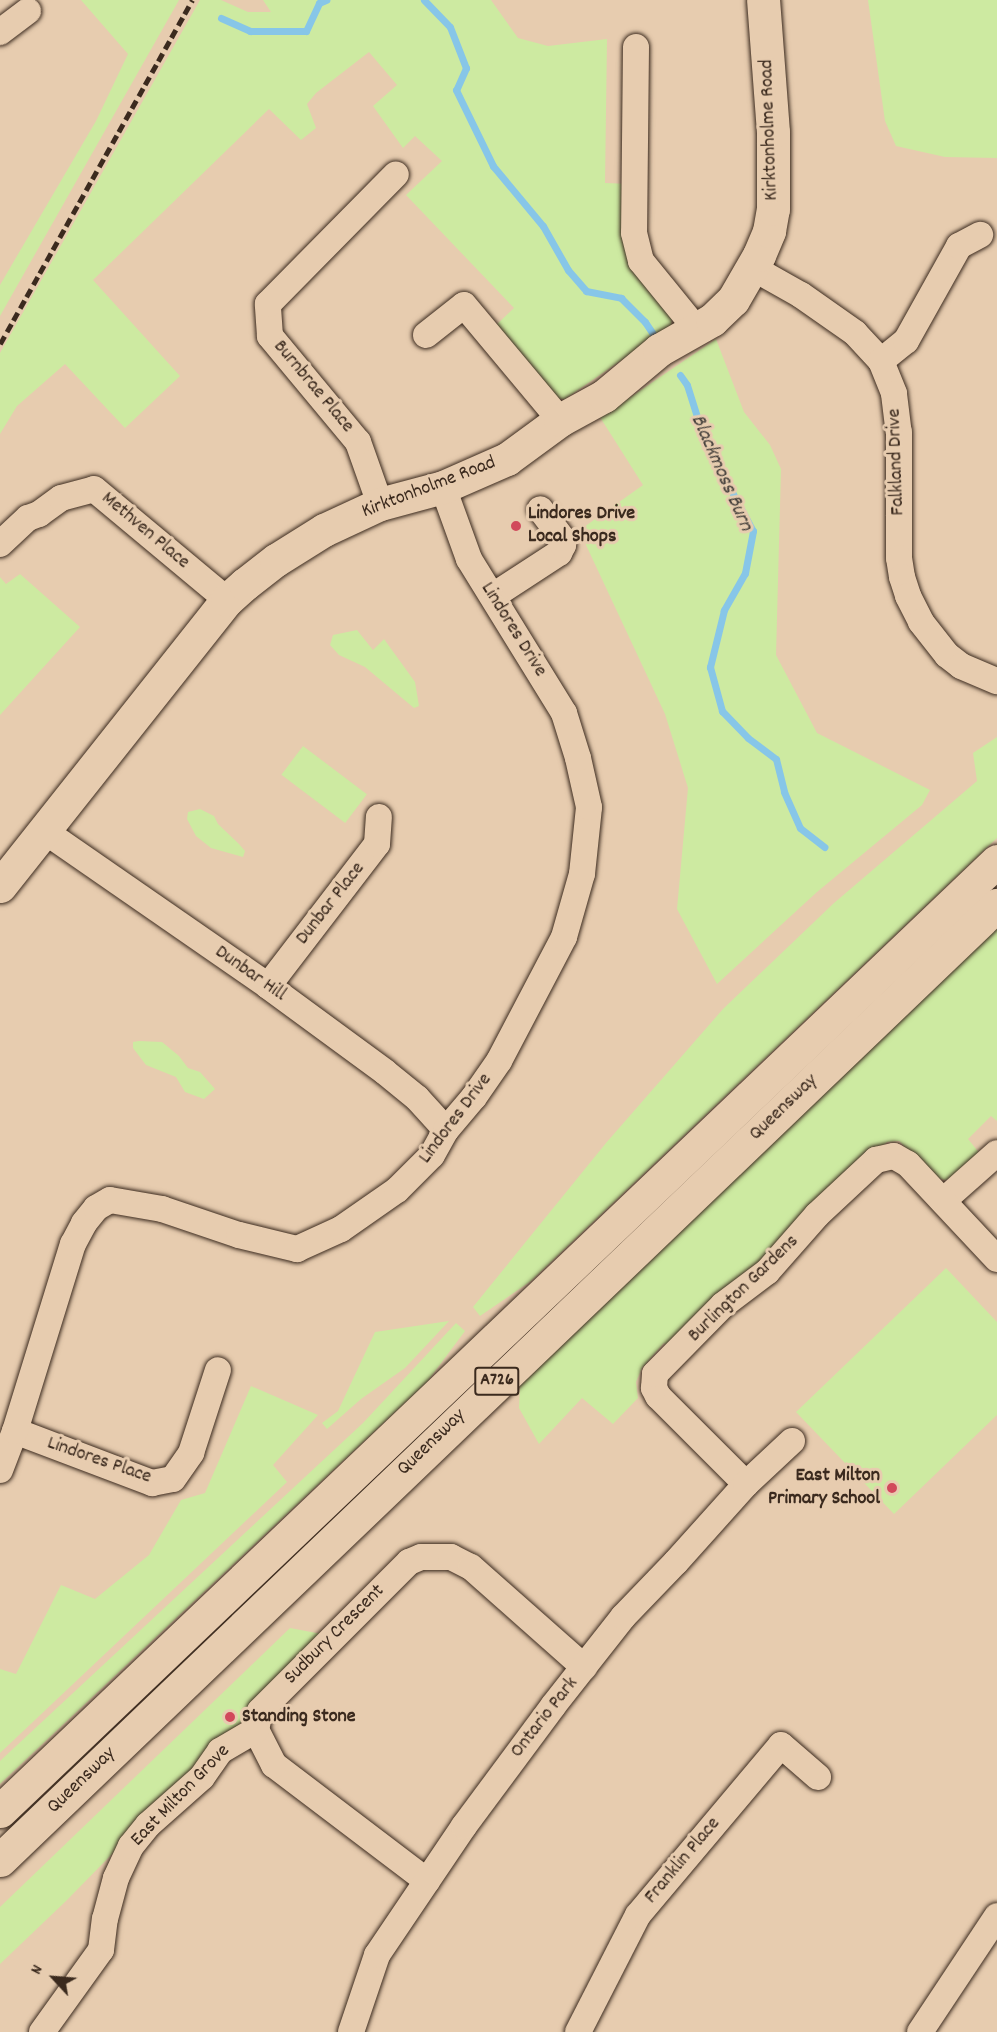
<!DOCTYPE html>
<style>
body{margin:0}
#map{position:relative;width:997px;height:2032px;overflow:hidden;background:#e7ccaf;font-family:Dekko,sans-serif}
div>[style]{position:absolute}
.green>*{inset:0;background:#cdeaa1;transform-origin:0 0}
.stream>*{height:7px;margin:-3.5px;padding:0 3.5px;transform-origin:3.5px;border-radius:3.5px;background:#87c6e8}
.roads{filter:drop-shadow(0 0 2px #3b2a1e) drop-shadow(0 0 2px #3b2a1e)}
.minor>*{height:26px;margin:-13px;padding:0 13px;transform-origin:13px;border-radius:13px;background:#e7ccaf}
.tertiary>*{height:33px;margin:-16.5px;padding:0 16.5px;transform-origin:16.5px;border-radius:16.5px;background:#e7ccaf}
.trunk>*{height:33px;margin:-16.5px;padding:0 16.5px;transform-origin:16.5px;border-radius:16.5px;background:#e7ccaf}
.rail>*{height:4.5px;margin-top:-2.25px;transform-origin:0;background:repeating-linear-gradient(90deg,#3b2a1e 0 9px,transparent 0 13.5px)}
.dots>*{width:16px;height:16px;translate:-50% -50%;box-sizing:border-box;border:3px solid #e7ccaf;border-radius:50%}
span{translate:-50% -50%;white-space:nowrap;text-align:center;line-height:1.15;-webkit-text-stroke:6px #e7ccaf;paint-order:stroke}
.shield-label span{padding:2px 4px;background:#e7ccaf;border:2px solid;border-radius:4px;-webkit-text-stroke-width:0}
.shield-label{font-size:18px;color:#3b2a1e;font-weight:700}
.street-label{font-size:20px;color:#3b2a1e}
.poi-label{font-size:20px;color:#3b2a1e;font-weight:700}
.left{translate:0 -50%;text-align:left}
.right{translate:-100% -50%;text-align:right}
.water-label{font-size:21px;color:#46413c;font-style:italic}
.north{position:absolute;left:24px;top:1948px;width:60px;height:60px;-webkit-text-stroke:4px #e7ccaf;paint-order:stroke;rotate:296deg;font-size:16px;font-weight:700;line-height:24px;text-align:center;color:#3b2a1e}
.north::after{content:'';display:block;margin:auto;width:21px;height:27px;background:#3b2a1e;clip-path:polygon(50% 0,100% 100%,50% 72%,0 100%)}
</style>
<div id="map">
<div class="green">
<div style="clip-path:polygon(81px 0,179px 0,0 316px,0 285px,96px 121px,128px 54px)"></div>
<div style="clip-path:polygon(200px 0,221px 0,248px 12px,271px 12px,263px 0,491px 0,518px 38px,548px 46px,607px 39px,605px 183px,630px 184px,629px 245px,634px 273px,672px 317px,671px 326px,565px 399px,551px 399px,493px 328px,514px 308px,406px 195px,442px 161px,415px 136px,403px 148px,373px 106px,397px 85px,369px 52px,316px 93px,307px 104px,316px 128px,301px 140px,269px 109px,93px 280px,180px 376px,125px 428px,65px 364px,17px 406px,0 434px,0 353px)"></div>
<div style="clip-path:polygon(868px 0,997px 0,997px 158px,945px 157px,896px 146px,885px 121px)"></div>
<div style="clip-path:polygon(716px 339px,744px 412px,770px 445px,781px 469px,776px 655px,817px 733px,930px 790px,922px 805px,817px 892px,717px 984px,677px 909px,688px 788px,665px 714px,586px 545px,584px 527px,643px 485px,598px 414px,616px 407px)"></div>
<div style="clip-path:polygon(20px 574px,80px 627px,0 715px,0 577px,6px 584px)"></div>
<div style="clip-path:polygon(357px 630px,373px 650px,384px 639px,415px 682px,419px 706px,414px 708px,365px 667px,339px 655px,330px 645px,333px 635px)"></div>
<div style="clip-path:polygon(997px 737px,997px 838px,531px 1281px,480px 1316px,473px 1307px,606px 1143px,723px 1009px,834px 903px,977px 781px,973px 753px)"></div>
<div style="left:303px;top:746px;width:80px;height:36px;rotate:37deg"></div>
<div style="clip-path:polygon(200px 809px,214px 816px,218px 824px,239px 844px,245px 851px,243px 857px,211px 848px,196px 836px,187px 819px,188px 812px)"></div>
<div style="clip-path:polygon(997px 924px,997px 1121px,991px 1116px,968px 1139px,981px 1155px,956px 1178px,945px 1180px,936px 1178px,899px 1141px,887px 1142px,669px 1348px,664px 1343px,642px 1368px,636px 1382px,638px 1398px,613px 1424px,582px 1398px,539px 1444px,519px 1408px,520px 1384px)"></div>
<div style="clip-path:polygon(139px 1041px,162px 1042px,179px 1056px,188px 1068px,200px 1072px,215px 1089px,204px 1099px,185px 1092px,176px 1077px,146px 1065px,133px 1048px,133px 1042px)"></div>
<div style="clip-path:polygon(946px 1268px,997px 1322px,997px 1415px,894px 1514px,796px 1412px)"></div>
<div style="clip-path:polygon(449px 1321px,405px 1368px,361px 1399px,327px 1429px,322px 1423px,338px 1411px,375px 1332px)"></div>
<div style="clip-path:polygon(456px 1323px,465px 1331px,427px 1382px,0 1784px,0 1761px,363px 1423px)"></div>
<div style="clip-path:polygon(251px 1386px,318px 1415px,273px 1465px,287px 1482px,0 1753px,0 1669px,16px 1674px,61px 1585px,95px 1599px,149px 1555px,181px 1500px,205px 1493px)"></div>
<div style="clip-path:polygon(290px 1628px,327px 1635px,66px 1901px,0 1964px,0 1907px)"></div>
</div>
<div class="stream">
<div style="left:424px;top:0;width:37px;rotate:46deg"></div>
<div style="left:450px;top:27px;width:44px;rotate:68.7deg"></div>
<div style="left:466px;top:68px;width:24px;rotate:114deg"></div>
<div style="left:456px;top:90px;width:85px;rotate:64deg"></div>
<div style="left:493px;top:166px;width:78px;rotate:50.2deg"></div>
<div style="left:543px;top:226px;width:51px;rotate:60.4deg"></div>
<div style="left:568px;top:270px;width:28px;rotate:49deg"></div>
<div style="left:586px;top:291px;width:36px;rotate:11deg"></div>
<div style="left:621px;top:298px;width:34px;rotate:45deg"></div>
<div style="left:645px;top:322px;width:22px;rotate:56deg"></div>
<div style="left:221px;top:18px;width:32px;rotate:24deg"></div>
<div style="left:250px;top:31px;width:56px"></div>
<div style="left:306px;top:31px;width:31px;rotate:-65deg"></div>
<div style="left:319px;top:3px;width:8px;rotate:-23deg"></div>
<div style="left:680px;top:375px;width:12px;rotate:55deg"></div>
<div style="left:687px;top:385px;width:60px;rotate:72.5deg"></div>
<div style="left:705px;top:442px;width:101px;rotate:61.7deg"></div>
<div style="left:753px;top:531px;width:43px;rotate:100.8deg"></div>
<div style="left:745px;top:573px;width:43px;rotate:119.6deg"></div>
<div style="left:724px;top:610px;width:59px;rotate:103.8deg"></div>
<div style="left:710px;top:667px;width:46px;rotate:74.7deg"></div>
<div style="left:722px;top:711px;width:37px;rotate:46deg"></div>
<div style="left:748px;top:738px;width:35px;rotate:37deg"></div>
<div style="left:776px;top:759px;width:34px;rotate:76deg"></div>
<div style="left:784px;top:792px;width:39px;rotate:66deg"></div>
<div style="left:800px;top:828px;width:31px;rotate:38deg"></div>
</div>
<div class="roads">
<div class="minor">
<div style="left:0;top:32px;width:35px;rotate:-37deg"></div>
<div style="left:636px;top:47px;width:186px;rotate:90.6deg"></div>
<div style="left:634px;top:233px;width:29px;rotate:76deg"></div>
<div style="left:641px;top:261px;width:89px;rotate:50.9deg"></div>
<div style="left:753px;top:268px;width:55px;rotate:29.4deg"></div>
<div style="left:801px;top:295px;width:66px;rotate:35.1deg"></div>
<div style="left:855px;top:333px;width:38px;rotate:47deg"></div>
<div style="left:881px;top:361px;width:35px;rotate:68deg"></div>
<div style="left:894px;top:394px;width:38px;rotate:83deg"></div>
<div style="left:899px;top:432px;width:126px;rotate:90deg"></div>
<div style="left:899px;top:558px;width:19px;rotate:81deg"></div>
<div style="left:902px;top:577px;width:20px;rotate:72deg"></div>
<div style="left:908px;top:596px;width:29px;rotate:63deg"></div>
<div style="left:921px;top:622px;width:42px;rotate:51.8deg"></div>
<div style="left:947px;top:655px;width:18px;rotate:38deg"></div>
<div style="left:961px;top:666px;width:39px;rotate:23deg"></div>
<div style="left:426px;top:335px;width:48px;rotate:-38.3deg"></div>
<div style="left:464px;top:305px;width:150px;rotate:50.1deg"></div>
<div style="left:881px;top:361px;width:32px;rotate:-39deg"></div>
<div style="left:906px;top:341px;width:109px;rotate:-60.8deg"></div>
<div style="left:959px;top:246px;width:24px;rotate:-28deg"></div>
<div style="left:380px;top:504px;width:66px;rotate:-109.5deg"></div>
<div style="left:358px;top:442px;width:138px;rotate:-129.7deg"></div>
<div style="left:270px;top:336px;width:32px;rotate:-94deg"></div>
<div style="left:268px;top:304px;width:182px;rotate:-45.4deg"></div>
<div style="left:0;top:544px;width:38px;rotate:-43deg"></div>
<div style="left:28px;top:518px;width:12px;rotate:-20deg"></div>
<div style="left:39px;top:514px;width:27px;rotate:-36deg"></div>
<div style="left:61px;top:498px;width:34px;rotate:-15deg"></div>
<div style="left:94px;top:489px;width:173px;rotate:39.8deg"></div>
<div style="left:493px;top:596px;width:79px;rotate:-33.1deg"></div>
<div style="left:559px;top:553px;width:9px;rotate:-63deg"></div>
<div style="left:563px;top:545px;width:7px;rotate:-98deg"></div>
<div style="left:562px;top:538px;width:36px;rotate:-127deg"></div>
<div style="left:43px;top:830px;width:274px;rotate:34.7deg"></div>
<div style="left:268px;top:986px;width:145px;rotate:36.3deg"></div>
<div style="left:385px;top:1072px;width:41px;rotate:39.1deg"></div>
<div style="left:417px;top:1098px;width:43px;rotate:47.8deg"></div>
<div style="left:268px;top:986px;width:179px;rotate:-52.5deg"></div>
<div style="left:377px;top:844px;width:27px;rotate:-86deg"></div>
<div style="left:943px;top:1201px;width:72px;rotate:-41.6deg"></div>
<div style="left:15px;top:1431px;width:147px;rotate:20.8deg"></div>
<div style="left:152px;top:1483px;width:21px;rotate:-11deg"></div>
<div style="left:173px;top:1479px;width:32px;rotate:-55deg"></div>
<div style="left:191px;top:1453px;width:87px;rotate:-72deg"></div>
<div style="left:0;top:1470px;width:42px;rotate:-69deg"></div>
<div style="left:15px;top:1431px;width:196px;rotate:-72.8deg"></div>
<div style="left:73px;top:1244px;width:24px;rotate:-62deg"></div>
<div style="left:84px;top:1223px;width:19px;rotate:-51deg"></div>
<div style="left:96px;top:1208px;width:16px;rotate:-30deg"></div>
<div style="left:110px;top:1200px;width:53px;rotate:9.8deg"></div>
<div style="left:162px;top:1209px;width:81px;rotate:18.7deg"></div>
<div style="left:239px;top:1235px;width:60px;rotate:13.6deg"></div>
<div style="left:297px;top:1249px;width:48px;rotate:-24.4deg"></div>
<div style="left:341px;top:1229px;width:68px;rotate:-34.9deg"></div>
<div style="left:397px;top:1190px;width:49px;rotate:-45deg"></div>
<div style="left:432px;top:1155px;width:29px;rotate:-61deg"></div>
<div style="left:446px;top:1130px;width:43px;rotate:-49.7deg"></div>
<div style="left:474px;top:1097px;width:44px;rotate:-55.2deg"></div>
<div style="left:499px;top:1061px;width:140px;rotate:-62.3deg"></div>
<div style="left:564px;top:937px;width:66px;rotate:-74.1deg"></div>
<div style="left:582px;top:874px;width:67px;rotate:-84deg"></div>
<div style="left:589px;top:807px;width:50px;rotate:-102.7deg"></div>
<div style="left:578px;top:758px;width:47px;rotate:-107.3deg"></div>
<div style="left:564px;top:713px;width:181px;rotate:-121.7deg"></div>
<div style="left:469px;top:559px;width:77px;rotate:-109.9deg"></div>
<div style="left:746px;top:1484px;width:124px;rotate:-135deg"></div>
<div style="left:658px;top:1396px;width:9px;rotate:-117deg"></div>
<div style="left:654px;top:1388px;width:14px;rotate:-86deg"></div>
<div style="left:655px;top:1374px;width:97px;rotate:-45.4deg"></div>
<div style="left:723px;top:1305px;width:55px;rotate:-36.9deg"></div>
<div style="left:767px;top:1272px;width:76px;rotate:-48.7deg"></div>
<div style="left:817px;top:1215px;width:81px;rotate:-43deg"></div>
<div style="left:876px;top:1160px;width:18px;rotate:-13deg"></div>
<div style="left:894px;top:1156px;width:16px;rotate:30deg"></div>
<div style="left:908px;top:1164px;width:130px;rotate:46.9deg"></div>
<div style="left:427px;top:1881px;width:192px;rotate:-142.8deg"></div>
<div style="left:274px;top:1765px;width:39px;rotate:-117deg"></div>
<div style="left:256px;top:1730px;width:19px;rotate:-78deg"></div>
<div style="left:260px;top:1711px;width:211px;rotate:-45deg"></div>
<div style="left:409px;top:1562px;width:13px;rotate:-23deg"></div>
<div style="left:421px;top:1557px;width:30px"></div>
<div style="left:451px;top:1557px;width:22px;rotate:27deg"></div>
<div style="left:471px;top:1567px;width:151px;rotate:41.5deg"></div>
<div style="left:42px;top:2032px;width:101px;rotate:-54.3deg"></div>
<div style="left:101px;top:1950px;width:31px;rotate:-83deg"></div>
<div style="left:105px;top:1919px;width:42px;rotate:-75deg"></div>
<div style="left:116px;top:1878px;width:35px;rotate:-65deg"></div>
<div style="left:131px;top:1846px;width:27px;rotate:-51deg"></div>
<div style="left:148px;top:1825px;width:72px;rotate:-41.6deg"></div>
<div style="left:202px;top:1777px;width:32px;rotate:-55deg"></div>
<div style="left:220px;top:1751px;width:42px;rotate:-30.3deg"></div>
<div style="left:351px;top:2032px;width:81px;rotate:-71.3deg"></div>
<div style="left:377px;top:1955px;width:156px;rotate:-56deg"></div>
<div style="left:464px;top:1826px;width:149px;rotate:-53.4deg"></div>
<div style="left:553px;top:1706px;width:113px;rotate:-51.8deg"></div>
<div style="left:623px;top:1617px;width:76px;rotate:-46.1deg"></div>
<div style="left:676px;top:1562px;width:105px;rotate:-48.1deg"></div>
<div style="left:746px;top:1484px;width:63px;rotate:-43.1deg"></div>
<div style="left:578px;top:2032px;width:131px;rotate:-62.9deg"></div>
<div style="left:638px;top:1915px;width:222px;rotate:-49.9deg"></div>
<div style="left:781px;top:1745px;width:49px;rotate:40.9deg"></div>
<div style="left:920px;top:2032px;width:139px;rotate:-56.4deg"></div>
</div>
<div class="tertiary">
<div style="left:0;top:886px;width:365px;rotate:-51.6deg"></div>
<div style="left:227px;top:600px;width:24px;rotate:-42deg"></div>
<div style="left:245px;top:584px;width:39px;rotate:-38deg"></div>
<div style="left:276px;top:560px;width:57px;rotate:-32deg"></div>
<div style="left:324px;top:530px;width:62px;rotate:-24.9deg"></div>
<div style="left:380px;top:504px;width:65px;rotate:-15.1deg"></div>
<div style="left:443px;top:487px;width:70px;rotate:-23.6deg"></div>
<div style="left:507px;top:459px;width:66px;rotate:-36.3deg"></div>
<div style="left:560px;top:420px;width:50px;rotate:-28.6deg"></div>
<div style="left:604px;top:396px;width:72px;rotate:-39.9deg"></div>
<div style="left:659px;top:350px;width:61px;rotate:-29.5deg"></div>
<div style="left:712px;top:320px;width:29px;rotate:-44deg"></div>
<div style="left:733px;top:300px;width:52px;rotate:-60deg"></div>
<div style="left:759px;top:255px;width:26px;rotate:-67deg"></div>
<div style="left:769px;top:231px;width:22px;rotate:-80deg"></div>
<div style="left:773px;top:209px;width:77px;rotate:-90deg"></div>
<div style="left:773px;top:132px;width:132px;rotate:-94.3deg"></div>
</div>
<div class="trunk">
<div style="left:0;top:1811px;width:1377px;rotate:-43.62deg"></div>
<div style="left:0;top:1860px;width:1381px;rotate:-43.77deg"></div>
</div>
</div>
<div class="rail">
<div style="left:0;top:344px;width:394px;rotate:-60.8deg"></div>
</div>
<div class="dots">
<div style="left:516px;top:526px;background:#d1495b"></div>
<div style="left:892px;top:1488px;background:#d1495b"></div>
<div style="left:230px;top:1717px;background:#d1495b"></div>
</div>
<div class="shield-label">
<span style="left:497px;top:1381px">A726</span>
</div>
<div class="street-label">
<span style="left:770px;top:130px;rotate:-92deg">Kirktonholme Road</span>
<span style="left:313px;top:387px;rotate:50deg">Burnbrae Place</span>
<span style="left:897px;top:462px;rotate:-92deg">Falkland Drive</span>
<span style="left:429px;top:488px;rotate:-21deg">Kirktonholme Road</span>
<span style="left:145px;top:531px;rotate:40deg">Methven Place</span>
<span style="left:513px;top:630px;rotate:58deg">Lindores Drive</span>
<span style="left:331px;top:904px;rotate:-52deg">Dunbar Place</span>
<span style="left:250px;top:974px;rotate:35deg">Dunbar Hill</span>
<span style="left:784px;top:1108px;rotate:-44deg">Queensway</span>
<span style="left:456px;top:1119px;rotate:-53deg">Lindores Drive</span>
<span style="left:744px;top:1289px;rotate:-44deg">Burlington Gardens</span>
<span style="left:432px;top:1443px;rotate:-44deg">Queensway</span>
<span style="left:99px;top:1461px;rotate:19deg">Lindores Place</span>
<span style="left:335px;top:1635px;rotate:-45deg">Sudbury Crescent</span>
<span style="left:545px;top:1718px;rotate:-52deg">Ontario Park</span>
<span style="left:82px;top:1781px;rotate:-44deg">Queensway</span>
<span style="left:181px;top:1796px;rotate:-46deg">East Milton Grove</span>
<span style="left:683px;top:1861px;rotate:-50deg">Franklin Place</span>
</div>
<div class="poi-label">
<span class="left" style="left:528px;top:526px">Lindores Drive<br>Local Shops</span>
<span class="right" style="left:880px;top:1488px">East Milton<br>Primary School</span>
<span class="left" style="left:242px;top:1717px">Standing Stone</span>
</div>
<div class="water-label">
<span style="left:721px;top:473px;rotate:66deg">Blackmoss Burn</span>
</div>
<div class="north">N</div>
</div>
